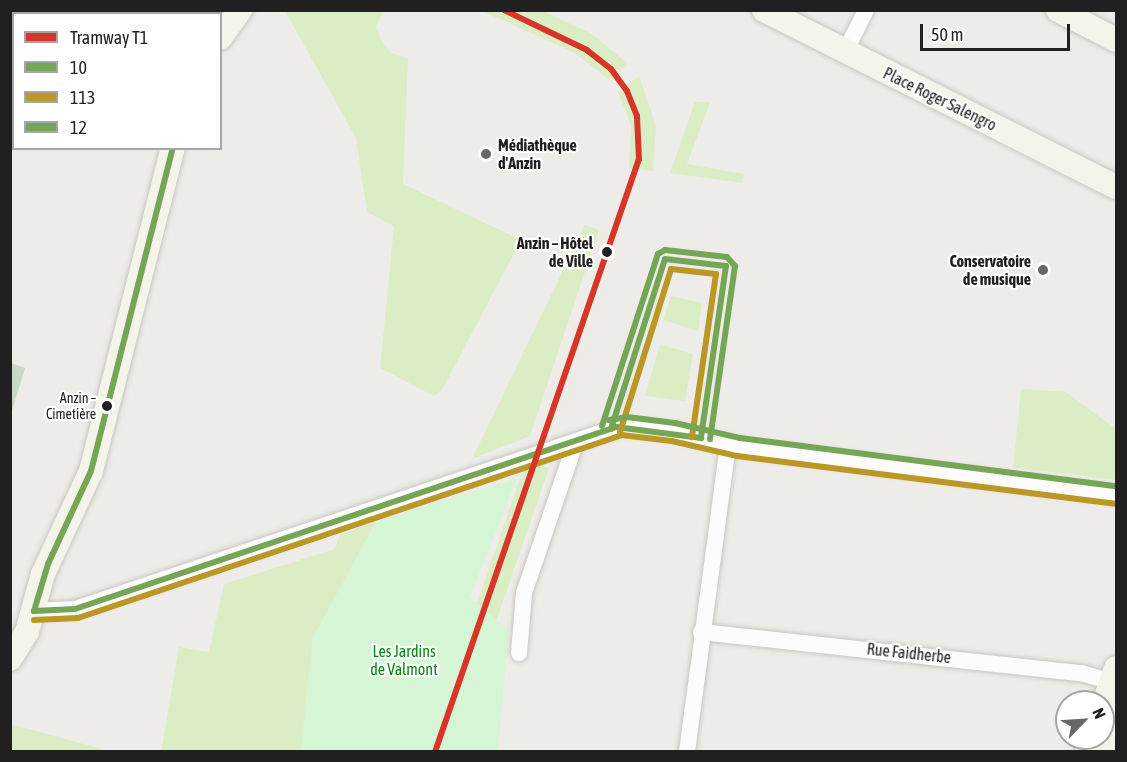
<!DOCTYPE html>
<meta charset="utf-8">
<style>
body{margin:0}
#map{position:relative;width:1127px;height:762px;overflow:hidden;background:#eeece8;font-family:"Asap Condensed",sans-serif}
div>[style]{position:absolute}
.grass>*{inset:0;background:#daedc5;transform-origin:0 0}
.cemetery>*{inset:0;background:#c6dac6}
.park>*{inset:0;background:#d5f5d5}
.roads{filter:drop-shadow(0 0 2px #c7c6c4) drop-shadow(0 0 2px #c7c6c4)}
.street>*{height:16px;margin:-8px;padding:0 8px;transform-origin:8px;border-radius:8px;background:#fcfcfc}
.secondary>*{height:24px;margin:-12px;padding:0 12px;transform-origin:12px;border-radius:12px;background:#f4f4eb}
.bus-1>*{height:6px;margin:-3px;padding:0 3px;transform-origin:3px;border-radius:3px;background:#75a656}
.bus-2>*{height:6px;margin:-3px;padding:0 3px;transform-origin:3px;border-radius:3px;background:#bb9726}
.bus-3>*{height:6px;margin:-3px;padding:0 3px;transform-origin:3px;border-radius:3px;background:#75a656}
.tram-1>*{height:6px;margin:-3px;padding:0 3px;transform-origin:3px;border-radius:3px;background:#d73527}
.dots>*{width:16px;height:16px;translate:-50% -50%;box-sizing:border-box;border:3px solid #fff;border-radius:50%}
span{translate:-50% -50%;white-space:nowrap;text-align:center;line-height:1.15;-webkit-text-stroke:4.5px #fff;paint-order:stroke}
.bus-label{font-size:14px;color:#202020}
.right{translate:-100% -50%;text-align:right}
.street-label{font-size:16px;color:#202020}
.poi-label{font-size:16px;color:#202020;font-weight:700}
.left{translate:0 -50%;text-align:left}
.stop-label{font-size:16px;color:#202020;font-weight:700}
.park-label{font-size:16px;color:#048811}
.frame{position:absolute;inset:0;border:12px solid #202020;pointer-events:none}
.legend{position:absolute;left:12px;top:12px;width:210px;height:138px;box-sizing:border-box;background:#fff;border:2px solid #a6a6a6;margin:0;padding:8px 10px;list-style:none;font-size:18px;color:#202020}
.legend li{display:flex;align-items:center;gap:12px;height:30px}
.legend b{width:30px;border:2px solid #a6a6a6}
.north{position:absolute;left:1055px;top:690px;width:60px;height:60px;box-sizing:border-box;background:#fff;border:2px solid #a6a6a6;border-radius:50%;rotate:65deg;font-size:16px;font-weight:700;line-height:24px;text-align:center;color:#202020}
.north::after{content:'';display:block;margin:auto;width:21px;height:27px;background:#686766;clip-path:polygon(50% 0,100% 100%,50% 72%,0 100%)}
.scale{position:absolute;left:920px;top:24px;width:150px;height:27px;box-sizing:border-box;border:3px solid #202020;border-top:0;padding-left:8px;font-size:18px;line-height:21px;white-space:nowrap;color:#202020;-webkit-text-stroke:4px #fff;paint-order:stroke}
</style>
<div id="map">
<div class="grass">
<div style="clip-path:polygon(285px 11px,383px 11px,376px 27px,382px 42px,390px 52px,408px 59px,403px 184px,521px 240px,442px 390px,434px 396px,380px 368px,394px 226px,367px 212px,356px 138px)"></div>
<div style="clip-path:polygon(482px 11px,543px 11px,592px 34px,628px 64px,609px 80px,575px 53px)"></div>
<div style="clip-path:polygon(639px 76px,656px 125px,653px 171px,629px 168px,631px 125px,618px 92px)"></div>
<div style="clip-path:polygon(695px 102px,710px 102px,687px 164px,744px 174px,743px 183px,670px 173px)"></div>
<div style="clip-path:polygon(585px 225px,599px 230px,530px 436px,472px 459px)"></div>
<div style="clip-path:polygon(671px 296px,702px 303px,698px 331px,663px 320px)"></div>
<div style="clip-path:polygon(660px 344px,693px 354px,685px 401px,645px 396px)"></div>
<div style="clip-path:polygon(1021px 389px,1066px 392px,1116px 429px,1116px 480px,1013px 467px)"></div>
<div style="left:549px;top:468px;width:279px;height:24px;rotate:109deg"></div>
<div style="clip-path:polygon(376px 522px,313px 638px,301px 751px,161px 752px,179px 647px,209px 652px,224px 584px,335px 549px,340px 535px)"></div>
<div style="clip-path:polygon(10px 724px,11px 724px,109px 751px,11px 751px)"></div>
</div>
<div class="cemetery">
<div style="clip-path:polygon(11px 363px,25px 368px,11px 414px,10px 363px)"></div>
</div>
<div class="park">
<div style="clip-path:polygon(517px 478px,470px 597px,509px 630px,498px 751px,301px 751px,313px 638px,376px 522px)"></div>
</div>
<div class="roads">
<div class="street">
<div style="left:845px;top:52px;width:47px;rotate:-63.4deg"></div>
<div style="left:10px;top:99px;width:4px;rotate:14deg"></div>
<div style="left:34px;top:611px;width:41px;rotate:-2.8deg"></div>
<div style="left:75px;top:609px;width:576px;rotate:-18.53deg"></div>
<div style="left:621px;top:426px;width:53px;rotate:6.5deg"></div>
<div style="left:674px;top:432px;width:66px;rotate:13.2deg"></div>
<div style="left:738px;top:447px;width:381px;rotate:7.2deg"></div>
<div style="left:701px;top:632px;width:382px;rotate:6.2deg"></div>
<div style="left:1081px;top:673px;width:36px;rotate:16deg"></div>
<div style="left:519px;top:653px;width:60px;rotate:-85.2deg"></div>
<div style="left:524px;top:593px;width:161px;rotate:-71.1deg"></div>
<div style="left:687px;top:752px;width:310px;rotate:-82.4deg"></div>
</div>
<div class="secondary">
<div style="left:764px;top:10px;width:394px;rotate:26.7deg"></div>
<div style="left:1058px;top:10px;width:65px;rotate:27.3deg"></div>
<div style="left:220px;top:38px;width:34px;rotate:-54deg"></div>
<div style="left:10px;top:659px;width:32px;rotate:-58deg"></div>
<div style="left:27px;top:632px;width:60px;rotate:-74.6deg"></div>
<div style="left:43px;top:574px;width:114px;rotate:-65deg"></div>
<div style="left:91px;top:471px;width:333px;rotate:-75.8deg"></div>
<div style="left:1103px;top:706px;width:40px;rotate:-71.1deg"></div>
<div style="left:1087px;top:752px;width:15px;rotate:-70deg"></div>
<div style="left:1105px;top:752px;width:34px;rotate:-71deg"></div>
</div>
</div>
<div class="bus-1">
<div style="left:611px;top:429px;width:178px;rotate:-72.4deg"></div>
<div style="left:665px;top:259px;width:61px;rotate:6.5deg"></div>
<div style="left:726px;top:266px;width:174px;rotate:98.3deg"></div>
<div style="left:34px;top:611px;width:41px;rotate:-2.8deg"></div>
<div style="left:75px;top:609px;width:571px;rotate:-18.59deg"></div>
<div style="left:616px;top:427px;width:86px;rotate:7.4deg"></div>
<div style="left:34px;top:611px;width:49px;rotate:-73.4deg"></div>
<div style="left:48px;top:564px;width:102px;rotate:-65.2deg"></div>
<div style="left:91px;top:471px;width:333px;rotate:-75.8deg"></div>
</div>
<div class="bus-2">
<div style="left:620px;top:432px;width:171px;rotate:-72.6deg"></div>
<div style="left:671px;top:269px;width:45px;rotate:6.3deg"></div>
<div style="left:716px;top:274px;width:165px;rotate:98.4deg"></div>
<div style="left:34px;top:620px;width:44px;rotate:-2.6deg"></div>
<div style="left:78px;top:618px;width:574px;rotate:-18.59deg"></div>
<div style="left:622px;top:435px;width:50px;rotate:6.8deg"></div>
<div style="left:672px;top:441px;width:67px;rotate:13deg"></div>
<div style="left:737px;top:456px;width:381px;rotate:7.2deg"></div>
</div>
<div class="bus-3">
<div style="left:609px;top:420px;width:18px;rotate:-9deg"></div>
<div style="left:627px;top:417px;width:48px;rotate:7.1deg"></div>
<div style="left:675px;top:423px;width:67px;rotate:13deg"></div>
<div style="left:740px;top:438px;width:379px;rotate:7.3deg"></div>
<div style="left:602px;top:426px;width:181px;rotate:-72deg"></div>
<div style="left:658px;top:254px;width:8px;rotate:-30deg"></div>
<div style="left:665px;top:250px;width:62px;rotate:6.4deg"></div>
<div style="left:727px;top:257px;width:12px;rotate:48deg"></div>
<div style="left:735px;top:266px;width:175px;rotate:98.2deg"></div>
</div>
<div class="tram-1">
<div style="left:435px;top:752px;width:627px;rotate:-71.02deg"></div>
<div style="left:639px;top:159px;width:43px;rotate:-92.7deg"></div>
<div style="left:637px;top:116px;width:27px;rotate:-112deg"></div>
<div style="left:627px;top:91px;width:27px;rotate:-126deg"></div>
<div style="left:611px;top:69px;width:31px;rotate:-142deg"></div>
<div style="left:587px;top:50px;width:92px;rotate:-154.3deg"></div>
</div>
<div class="dots">
<div style="left:486px;top:154px;background:#686766"></div>
<div style="left:607px;top:252px;background:#202020"></div>
<div style="left:1043px;top:270px;background:#686766"></div>
<div style="left:107px;top:406px;background:#202020"></div>
</div>
<div class="bus-label">
<span class="right" style="left:96px;top:406px">Anzin –<br>Cimetière</span>
</div>
<div class="street-label">
<span style="left:940px;top:99px;rotate:26deg">Place Roger Salengro</span>
<span style="left:909px;top:653px;rotate:6deg">Rue Faidherbe</span>
</div>
<div class="poi-label">
<span class="left" style="left:498px;top:154px">Médiathèque<br>d'Anzin</span>
<span class="right" style="left:1031px;top:270px">Conservatoire<br>de musique</span>
</div>
<div class="stop-label">
<span class="right" style="left:593px;top:252px">Anzin – Hôtel<br>de Ville</span>
</div>
<div class="park-label">
<span style="left:404px;top:660px">Les Jardins<br>de Valmont</span>
</div>
<div class="frame"></div>
<ul class="legend">
<li><b style="height:8px;background:#d73527"></b>Tramway T1</li>
<li><b style="height:8px;background:#75a656"></b>10</li>
<li><b style="height:8px;background:#bb9726"></b>113</li>
<li><b style="height:8px;background:#75a656"></b>12</li>
</ul>
<div class="north">N</div>
<div class="scale">50 m</div>
</div>
